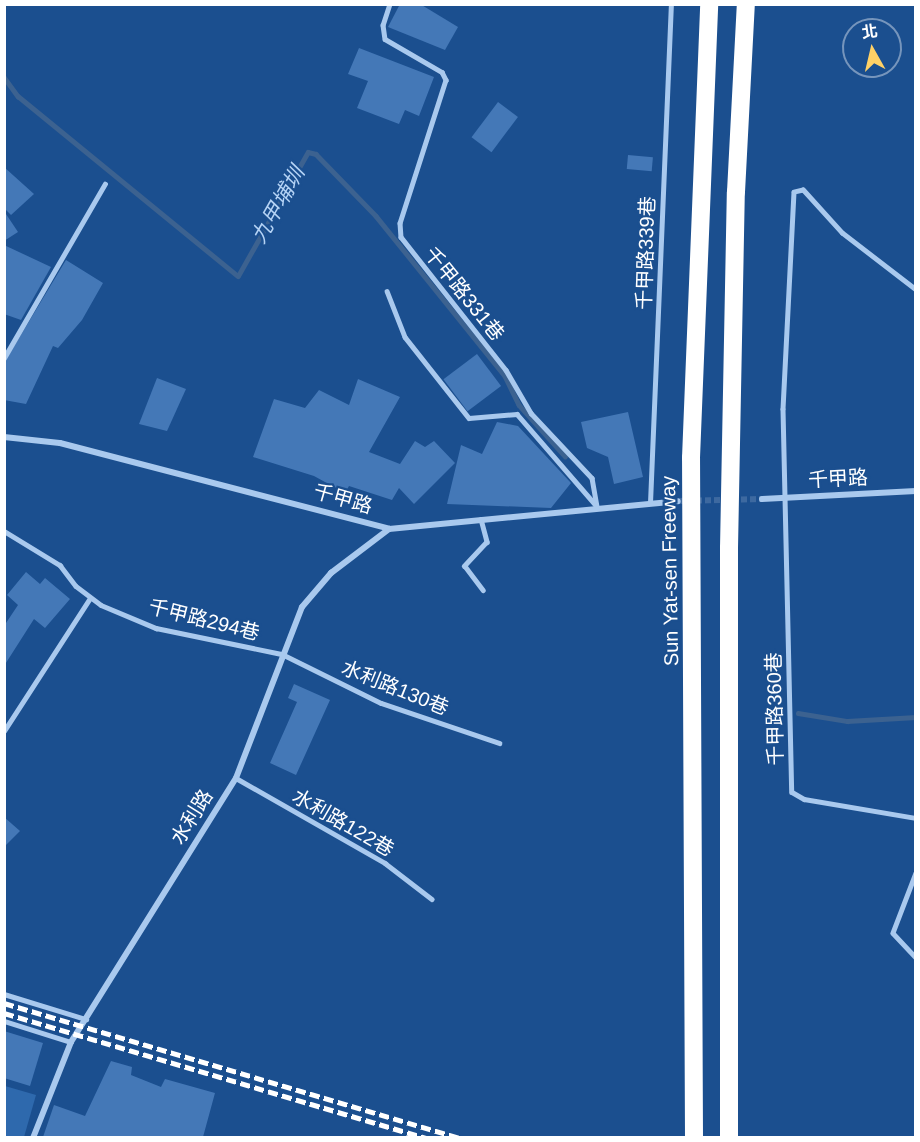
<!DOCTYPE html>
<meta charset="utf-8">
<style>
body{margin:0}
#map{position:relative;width:920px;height:1142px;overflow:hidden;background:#1b4f8f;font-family:Helvetica,"Noto Sans TC",sans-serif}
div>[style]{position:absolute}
.green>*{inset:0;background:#2e69ad}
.stream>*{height:4.5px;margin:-2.25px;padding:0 2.25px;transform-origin:2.25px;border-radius:2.25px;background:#3c6290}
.building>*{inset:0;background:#4478b7;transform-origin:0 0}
.street-tunnel>*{height:6px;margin-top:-3px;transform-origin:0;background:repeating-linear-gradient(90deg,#3d69a0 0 6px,transparent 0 9px)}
.lane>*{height:4.5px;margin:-2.25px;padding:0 2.25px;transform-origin:2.25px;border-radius:2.25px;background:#a9c9ee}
.street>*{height:6px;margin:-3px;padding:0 3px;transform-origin:3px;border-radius:3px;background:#a9c9ee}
.highway>*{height:18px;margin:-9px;padding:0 9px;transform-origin:9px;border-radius:9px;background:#fff}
.rail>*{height:4.5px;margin-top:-2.25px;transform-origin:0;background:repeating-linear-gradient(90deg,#fff 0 10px,transparent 0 14.5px)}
span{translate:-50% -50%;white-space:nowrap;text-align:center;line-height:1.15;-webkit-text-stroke:4.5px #1b4f8f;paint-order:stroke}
.street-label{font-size:20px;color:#fff}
.water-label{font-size:21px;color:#b5d3f5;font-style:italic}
.frame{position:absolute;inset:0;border:6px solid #fff;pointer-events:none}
.north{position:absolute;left:842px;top:18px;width:60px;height:60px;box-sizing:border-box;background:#1b4f8f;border:2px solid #7695bc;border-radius:50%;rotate:352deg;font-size:16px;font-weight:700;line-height:24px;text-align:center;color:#fff}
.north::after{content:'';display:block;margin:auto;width:21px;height:27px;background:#ffd166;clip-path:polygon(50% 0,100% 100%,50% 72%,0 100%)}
</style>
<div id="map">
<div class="green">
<div style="clip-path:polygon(5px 1086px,36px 1095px,24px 1137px,5px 1137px)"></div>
</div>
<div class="stream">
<div style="left:4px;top:77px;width:24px;rotate:54deg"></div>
<div style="left:18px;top:96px;width:284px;rotate:39.3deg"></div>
<div style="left:238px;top:276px;width:142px;rotate:-60.6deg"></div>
<div style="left:308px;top:152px;width:8px;rotate:14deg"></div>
<div style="left:316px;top:154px;width:86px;rotate:45.9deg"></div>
<div style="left:376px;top:216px;width:206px;rotate:51.1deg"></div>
<div style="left:505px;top:376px;width:32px;rotate:64deg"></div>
<div style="left:519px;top:405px;width:69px;rotate:48deg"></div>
<div style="left:798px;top:713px;width:50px;rotate:9.3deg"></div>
<div style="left:847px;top:721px;width:69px;rotate:-3.3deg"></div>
</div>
<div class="building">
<div style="clip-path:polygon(400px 4px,420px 4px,458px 27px,445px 50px,388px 27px)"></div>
<div style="clip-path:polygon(359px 48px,434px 77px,419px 116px,405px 110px,399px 124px,357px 108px,368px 81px,348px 74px)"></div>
<div style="left:498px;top:102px;width:25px;height:44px;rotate:37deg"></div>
<div style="left:628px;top:155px;width:25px;height:14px;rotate:5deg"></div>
<div style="clip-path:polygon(4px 167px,34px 194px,11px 215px,4px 208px)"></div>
<div style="clip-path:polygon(4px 211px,18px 232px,4px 241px)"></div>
<div style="clip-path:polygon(4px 245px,51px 267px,21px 320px,4px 314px)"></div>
<div style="clip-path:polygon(66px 260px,103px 283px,82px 320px,58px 348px,53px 346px,26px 404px,4px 400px,4px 363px)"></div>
<div style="left:477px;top:354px;width:40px;height:42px;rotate:53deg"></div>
<div style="clip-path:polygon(157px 378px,186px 389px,167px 431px,139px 424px)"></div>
<div style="clip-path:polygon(358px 379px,400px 397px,369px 452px,400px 464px,415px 441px,425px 447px,434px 441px,455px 463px,414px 504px,399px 488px,392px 500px,349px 486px,345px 493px,314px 476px,253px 457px,274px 399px,305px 408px,319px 390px,349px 405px)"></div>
<div style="clip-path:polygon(628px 412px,643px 477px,614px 484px,608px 457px,587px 448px,581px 422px)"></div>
<div style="clip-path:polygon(497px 422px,518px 426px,571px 483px,551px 508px,447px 504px,461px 445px,482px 454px)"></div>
<div style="clip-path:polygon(26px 572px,40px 584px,45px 578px,70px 599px,45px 628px,34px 619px,4px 666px,4px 626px,18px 605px,7px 595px)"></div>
<div style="clip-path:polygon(294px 684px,330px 700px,296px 775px,270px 763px,297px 702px,288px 698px)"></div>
<div style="clip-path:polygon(4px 817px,20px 831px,4px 847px)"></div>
<div style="clip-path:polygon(4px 1031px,43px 1043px,30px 1086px,4px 1078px)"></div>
<div style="clip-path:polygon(111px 1061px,132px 1067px,131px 1075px,161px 1087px,165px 1079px,215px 1093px,203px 1137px,43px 1137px,54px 1105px,85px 1116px)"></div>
</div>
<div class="street-tunnel">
<div style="left:678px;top:501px;width:84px;rotate:-1.4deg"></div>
</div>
<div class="lane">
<div style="left:390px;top:4px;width:22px;rotate:108deg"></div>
<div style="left:383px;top:25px;width:14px;rotate:82deg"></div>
<div style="left:385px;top:39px;width:66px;rotate:30.1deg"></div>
<div style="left:442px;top:72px;width:9px;rotate:63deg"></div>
<div style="left:446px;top:80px;width:150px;rotate:107.8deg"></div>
<div style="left:400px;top:223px;width:14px;rotate:86deg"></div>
<div style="left:401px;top:237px;width:169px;rotate:51.7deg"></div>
<div style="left:506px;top:370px;width:50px;rotate:59.8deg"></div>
<div style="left:531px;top:413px;width:89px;rotate:46.8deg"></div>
<div style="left:592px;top:478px;width:28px;rotate:80deg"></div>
<div style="left:916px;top:290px;width:93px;rotate:-142.4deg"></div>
<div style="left:842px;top:233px;width:58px;rotate:-132.2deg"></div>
<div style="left:803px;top:190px;width:9px;rotate:167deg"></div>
<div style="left:794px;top:192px;width:217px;rotate:92.9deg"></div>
<div style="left:783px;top:409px;width:383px;rotate:88.7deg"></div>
<div style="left:792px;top:792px;width:14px;rotate:30deg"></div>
<div style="left:804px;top:799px;width:114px;rotate:9.6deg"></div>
<div style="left:387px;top:291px;width:49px;rotate:68.6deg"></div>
<div style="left:405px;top:337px;width:103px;rotate:51.7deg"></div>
<div style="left:469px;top:418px;width:48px;rotate:-4.8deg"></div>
<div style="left:517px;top:414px;width:119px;rotate:49.1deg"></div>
<div style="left:4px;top:358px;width:201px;rotate:-59.9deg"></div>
<div style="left:650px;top:503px;width:499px;rotate:-87.6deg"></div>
<div style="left:481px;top:519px;width:24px;rotate:75deg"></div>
<div style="left:487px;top:542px;width:33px;rotate:133deg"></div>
<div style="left:465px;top:566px;width:30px;rotate:53deg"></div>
<div style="left:4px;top:531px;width:66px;rotate:31.3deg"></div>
<div style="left:60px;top:565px;width:26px;rotate:53deg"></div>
<div style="left:76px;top:586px;width:31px;rotate:37deg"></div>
<div style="left:101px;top:605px;width:60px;rotate:22.7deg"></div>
<div style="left:156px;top:628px;width:129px;rotate:11.7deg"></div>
<div style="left:282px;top:654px;width:110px;rotate:26.3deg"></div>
<div style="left:381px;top:703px;width:125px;rotate:18.7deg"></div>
<div style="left:4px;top:731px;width:158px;rotate:-57.1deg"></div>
<div style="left:236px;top:778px;width:172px;rotate:29.7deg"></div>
<div style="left:385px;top:863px;width:59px;rotate:37.5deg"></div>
<div style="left:916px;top:873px;width:64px;rotate:111deg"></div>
<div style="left:893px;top:933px;width:34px;rotate:47deg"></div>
<div style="left:4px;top:994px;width:86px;rotate:17deg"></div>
<div style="left:4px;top:1021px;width:70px;rotate:17.4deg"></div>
</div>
<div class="street">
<div style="left:4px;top:437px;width:56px;rotate:6.1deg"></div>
<div style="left:60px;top:443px;width:340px;rotate:14.6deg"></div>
<div style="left:389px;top:529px;width:290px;rotate:-5.5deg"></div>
<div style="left:762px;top:499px;width:154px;rotate:-3deg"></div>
<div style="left:33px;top:1138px;width:103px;rotate:-68.4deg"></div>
<div style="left:71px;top:1042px;width:311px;rotate:-58deg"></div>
<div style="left:236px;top:778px;width:183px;rotate:-68.9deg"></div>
<div style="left:302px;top:607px;width:45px;rotate:-49.5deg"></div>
<div style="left:331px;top:573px;width:73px;rotate:-37.2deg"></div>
</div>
<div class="highway">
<div style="left:694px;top:1138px;width:680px;rotate:-90.25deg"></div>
<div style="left:691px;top:458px;width:454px;rotate:-87.7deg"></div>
<div style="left:729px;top:1138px;width:590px;rotate:-90deg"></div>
<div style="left:729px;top:548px;width:356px;rotate:-88.9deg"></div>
<div style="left:736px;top:192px;width:188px;rotate:-87deg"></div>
</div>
<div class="rail">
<div style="left:4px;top:1003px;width:475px;rotate:16.5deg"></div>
<div style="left:4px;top:1013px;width:441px;rotate:16.5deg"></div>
</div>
<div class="street-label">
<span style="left:646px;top:253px;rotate:-88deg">千甲路339巷</span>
<span style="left:464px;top:294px;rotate:51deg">千甲路331巷</span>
<span style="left:838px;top:479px;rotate:-3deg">千甲路</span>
<span style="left:343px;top:499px;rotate:16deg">千甲路</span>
<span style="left:670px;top:571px;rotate:-91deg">Sun Yat-sen Freeway</span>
<span style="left:204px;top:620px;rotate:14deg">千甲路294巷</span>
<span style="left:395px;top:688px;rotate:22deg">水利路130巷</span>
<span style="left:775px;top:709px;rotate:-91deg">千甲路360巷</span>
<span style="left:192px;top:817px;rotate:-58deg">水利路</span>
<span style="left:343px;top:823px;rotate:30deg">水利路122巷</span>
</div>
<div class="water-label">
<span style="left:278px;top:205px;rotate:-60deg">九甲埔圳</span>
</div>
<div class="frame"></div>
<div class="north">北</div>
</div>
